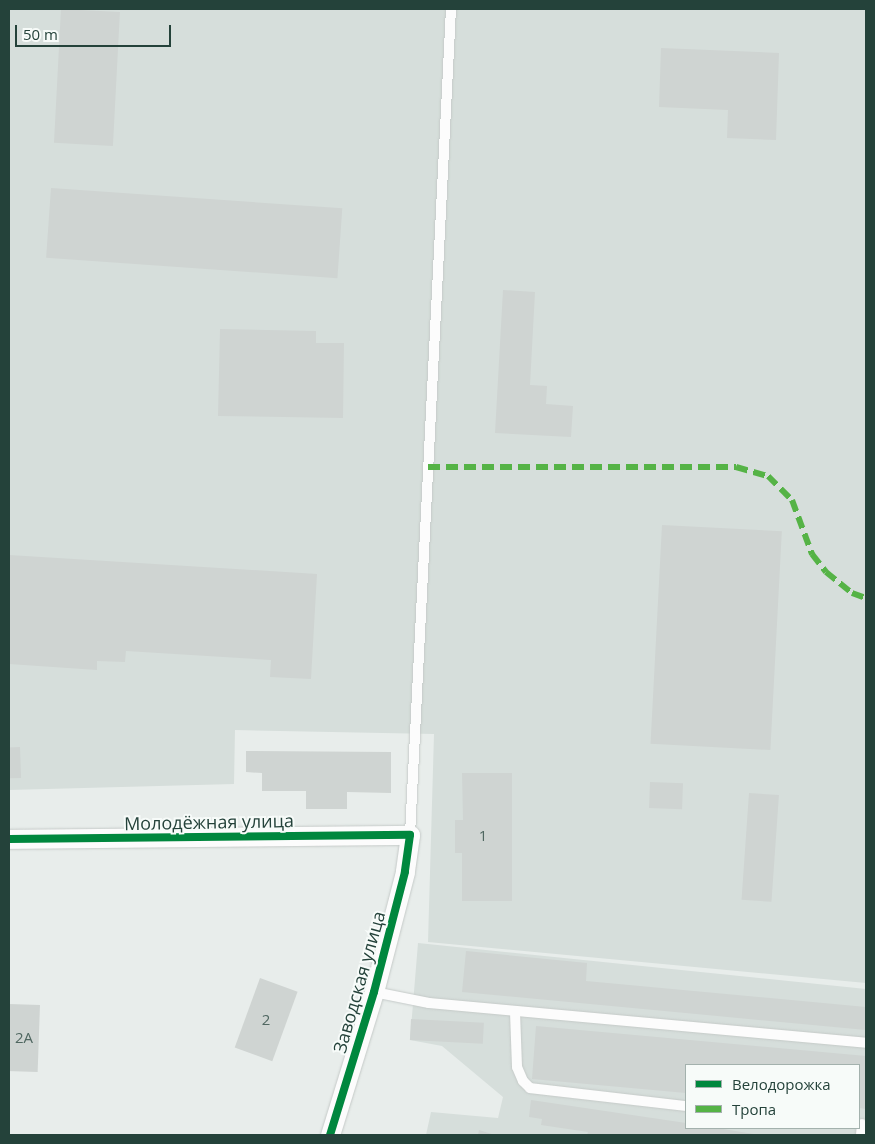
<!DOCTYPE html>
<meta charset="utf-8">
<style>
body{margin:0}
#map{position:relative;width:875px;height:1144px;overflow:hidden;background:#e8edeb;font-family:"Open Sans",sans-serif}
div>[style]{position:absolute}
.built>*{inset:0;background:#d6dedb}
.building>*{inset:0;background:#cfd4d2;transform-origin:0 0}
.roads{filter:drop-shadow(0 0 1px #c5cac8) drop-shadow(0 0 1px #c5cac8)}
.service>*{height:10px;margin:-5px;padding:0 5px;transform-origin:5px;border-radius:5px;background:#fcfcfc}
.minor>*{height:19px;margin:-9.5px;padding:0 9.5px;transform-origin:9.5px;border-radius:9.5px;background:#fcfcfc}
.quiet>*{height:6px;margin-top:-3px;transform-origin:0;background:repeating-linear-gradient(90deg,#55b346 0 12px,transparent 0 18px)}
.cycleway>*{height:8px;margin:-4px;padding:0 4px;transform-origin:4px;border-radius:4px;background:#00873e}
span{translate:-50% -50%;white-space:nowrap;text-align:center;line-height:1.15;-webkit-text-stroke:4px #f7fbf9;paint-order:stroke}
.number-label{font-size:15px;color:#506761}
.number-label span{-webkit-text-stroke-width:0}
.street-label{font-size:18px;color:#24423a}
.frame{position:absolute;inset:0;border:10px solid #24423a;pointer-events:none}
.legend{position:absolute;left:685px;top:1064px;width:175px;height:65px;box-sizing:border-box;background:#f7fbf9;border:1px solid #a3b1ad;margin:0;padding:6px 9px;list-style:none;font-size:15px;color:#24423a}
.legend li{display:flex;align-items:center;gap:10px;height:25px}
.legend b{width:25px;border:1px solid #a3b1ad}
.scale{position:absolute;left:15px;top:25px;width:156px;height:22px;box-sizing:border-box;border:2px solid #24423a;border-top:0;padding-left:6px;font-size:15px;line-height:18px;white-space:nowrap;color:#24423a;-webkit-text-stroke:4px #f7fbf9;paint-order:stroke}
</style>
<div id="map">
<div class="built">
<div style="clip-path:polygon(9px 9px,866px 9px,866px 983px,428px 942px,434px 734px,235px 730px,234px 784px,9px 790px)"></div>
<div style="clip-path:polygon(evenodd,418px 943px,866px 989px,866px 1135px,426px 1135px,431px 1112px,498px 1118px,503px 1097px,442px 1046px,410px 1040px,418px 943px,686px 1065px,859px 1065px,859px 1128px,686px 1128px,686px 1065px)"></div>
</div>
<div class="building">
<div style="left:61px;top:9px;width:59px;height:134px;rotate:3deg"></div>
<div style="clip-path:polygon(661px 48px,779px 53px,776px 140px,727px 138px,728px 110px,659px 107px)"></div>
<div style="left:51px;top:188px;width:292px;height:70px;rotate:4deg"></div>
<div style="clip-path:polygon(503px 290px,535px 292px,530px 385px,547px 386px,546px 404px,573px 406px,571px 437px,495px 433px)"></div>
<div style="clip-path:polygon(220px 329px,316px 331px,316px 343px,344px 343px,343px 418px,218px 416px)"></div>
<div style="left:662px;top:525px;width:120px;height:219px;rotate:3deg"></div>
<div style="clip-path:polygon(9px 555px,317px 574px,311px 679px,270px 677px,271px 660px,126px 651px,125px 662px,97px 661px,97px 670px,9px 664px)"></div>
<div style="left:20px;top:747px;width:31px;height:11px;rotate:88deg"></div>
<div style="clip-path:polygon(246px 751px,391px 752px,391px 793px,347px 792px,347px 809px,306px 809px,306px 791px,262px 791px,262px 773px,246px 772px)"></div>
<div style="clip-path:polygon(462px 773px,512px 773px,512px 901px,462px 901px,462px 853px,455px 853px,455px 820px,463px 820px)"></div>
<div style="left:650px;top:782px;width:33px;height:26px;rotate:2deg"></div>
<div style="left:749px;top:793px;width:30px;height:107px;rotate:4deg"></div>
<div style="clip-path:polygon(466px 951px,587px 963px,586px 981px,866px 1007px,866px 1030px,462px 992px)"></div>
<div style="left:260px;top:978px;width:40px;height:74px;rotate:20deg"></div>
<div style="left:9px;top:1004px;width:31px;height:67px;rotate:2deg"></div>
<div style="left:411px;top:1019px;width:73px;height:21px;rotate:3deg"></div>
<div style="clip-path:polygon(536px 1026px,866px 1056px,866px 1109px,859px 1108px,859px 1065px,686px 1065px,686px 1093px,532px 1079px)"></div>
<div style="clip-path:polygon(531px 1100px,686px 1123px,686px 1128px,717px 1128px,760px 1135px,587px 1135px,588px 1132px,541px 1125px,542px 1119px,529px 1117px)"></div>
<div style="clip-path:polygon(479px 1130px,495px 1135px,478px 1135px)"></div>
</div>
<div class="roads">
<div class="service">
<div style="left:410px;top:835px;width:827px;rotate:-87.16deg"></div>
<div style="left:374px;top:992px;width:56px;rotate:11.3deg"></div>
<div style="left:429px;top:1003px;width:439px;rotate:5.2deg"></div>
<div style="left:515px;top:1012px;width:55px;rotate:87.9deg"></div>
<div style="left:517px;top:1067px;width:15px;rotate:67deg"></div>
<div style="left:523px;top:1081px;width:10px;rotate:45deg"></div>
<div style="left:530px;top:1088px;width:157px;rotate:6.6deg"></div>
<div style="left:861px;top:1135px;width:11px;rotate:-85deg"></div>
</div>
<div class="minor">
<div style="left:9px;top:839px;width:401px;rotate:-0.6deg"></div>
<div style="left:410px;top:835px;width:37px;rotate:98deg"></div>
<div style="left:405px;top:872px;width:124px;rotate:104.5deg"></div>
<div style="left:374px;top:992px;width:150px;rotate:107.1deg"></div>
</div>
</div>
<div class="quiet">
<div style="left:428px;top:467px;width:308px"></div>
<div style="left:736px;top:467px;width:33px;rotate:16deg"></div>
<div style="left:768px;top:476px;width:34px;rotate:45deg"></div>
<div style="left:792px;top:500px;width:58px;rotate:69.7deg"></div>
<div style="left:812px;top:554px;width:23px;rotate:52deg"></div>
<div style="left:826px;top:572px;width:33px;rotate:39deg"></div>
<div style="left:852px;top:593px;width:15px;rotate:20deg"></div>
</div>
<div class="cycleway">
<div style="left:9px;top:839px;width:401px;rotate:-0.6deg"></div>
<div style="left:410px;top:835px;width:37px;rotate:98deg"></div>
<div style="left:405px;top:872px;width:124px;rotate:104.5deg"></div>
<div style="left:374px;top:992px;width:150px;rotate:107.1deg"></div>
</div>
<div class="number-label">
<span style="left:483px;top:836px">1</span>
<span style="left:266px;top:1020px">2</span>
<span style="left:24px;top:1038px">2А</span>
</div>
<div class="street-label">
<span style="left:209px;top:822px;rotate:-1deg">Молодёжная улица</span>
<span style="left:359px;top:982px;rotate:-74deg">Заводская улица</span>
</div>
<div class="frame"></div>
<ul class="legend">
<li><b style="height:6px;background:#00873e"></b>Велодорожка</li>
<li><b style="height:6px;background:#55b346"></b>Тропа</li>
</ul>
<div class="scale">50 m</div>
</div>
